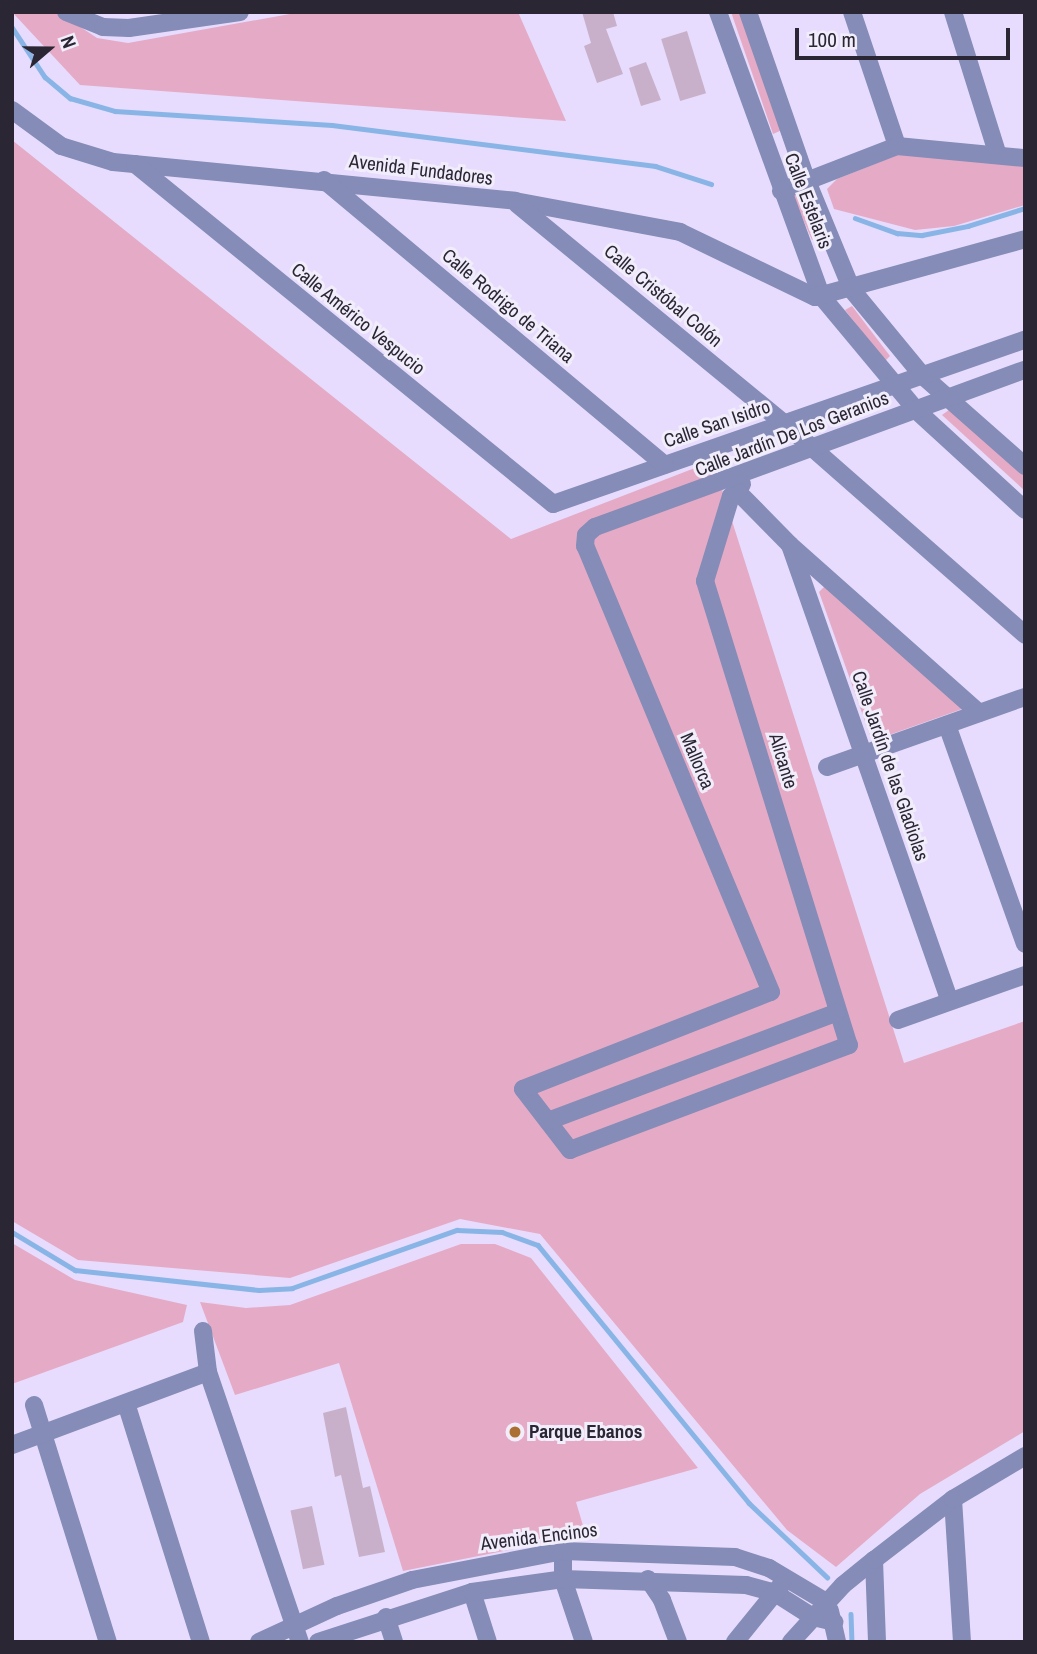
<!DOCTYPE html>
<meta charset="utf-8">
<style>
body{margin:0}
#map{position:relative;width:1037px;height:1654px;overflow:hidden;background:#e7dcfd;font-family:"Archivo Narrow",sans-serif}
div>[style]{position:absolute}
.green>*{inset:0;background:#e5abc6}
.stream>*{height:4.5px;margin:-2.25px;padding:0 2.25px;transform-origin:2.25px;border-radius:2.25px;background:#89b5e6}
.building>*{inset:0;background:#c9b0ca;transform-origin:0 0}
.minor>*{height:18px;margin:-9px;padding:0 9px;transform-origin:9px;border-radius:9px;background:#848cb7}
.dots>*{width:19px;height:19px;translate:-50% -50%;box-sizing:border-box;border:4px solid #f2edfb;border-radius:50%}
span{translate:-50% -50%;white-space:nowrap;text-align:center;line-height:1.15;-webkit-text-stroke:6px #f2edfb;paint-order:stroke}
.street-label{font-size:19px;color:#2b2633}
.poi-label{font-size:19px;color:#2b2633;font-weight:700}
.left{translate:0 -50%;text-align:left}
.frame{position:absolute;inset:0;border:14px solid #2b2633;pointer-events:none}
.north{position:absolute;left:14px;top:14px;width:70px;height:70px;-webkit-text-stroke:5px #f2edfb;paint-order:stroke;rotate:70deg;font-size:19px;font-weight:700;line-height:28px;text-align:center;color:#2b2633}
.north::after{content:'';display:block;margin:auto;width:24px;height:32px;background:#2b2633;clip-path:polygon(50% 0,100% 100%,50% 72%,0 100%)}
.scale{position:absolute;left:795px;top:28px;width:215px;height:32px;box-sizing:border-box;border:4px solid #2b2633;border-top:0;padding-left:9px;font-size:21px;line-height:24px;white-space:nowrap;color:#2b2633;-webkit-text-stroke:5px #f2edfb;paint-order:stroke}
</style>
<div id="map">
<div class="green">
<div style="clip-path:polygon(12px 12px,58px 12px,97px 38px,128px 43px,301px 12px,518px 12px,566px 121px,80px 85px)"></div>
<div style="clip-path:polygon(731px 12px,740px 12px,782px 130px,773px 134px)"></div>
<div style="clip-path:polygon(12px 140px,511px 539px,713px 461px,904px 1063px,1025px 1021px,1025px 1431px,920px 1494px,836px 1567px,787px 1530px,540px 1234px,460px 1219px,290px 1278px,78px 1260px,12px 1221px)"></div>
<div style="clip-path:polygon(902px 153px,1025px 165px,1025px 205px,954px 226px,915px 230px,834px 209px,827px 189px,837px 179px)"></div>
<div style="clip-path:polygon(801px 192px,818px 237px,812px 240px,792px 194px)"></div>
<div style="clip-path:polygon(852px 306px,890px 356px,885px 361px,845px 310px)"></div>
<div style="clip-path:polygon(953px 407px,1025px 471px,1025px 491px,942px 415px)"></div>
<div style="clip-path:polygon(826px 585px,965px 708px,872px 741px,819px 592px)"></div>
<div style="clip-path:polygon(12px 1243px,75px 1280px,187px 1305px,183px 1322px,12px 1384px)"></div>
<div style="clip-path:polygon(461px 1244px,495px 1244px,531px 1258px,698px 1468px,576px 1502px,587px 1539px,559px 1540px,403px 1571px,339px 1363px,235px 1395px,200px 1302px,246px 1308px,290px 1305px)"></div>
</div>
<div class="stream">
<div style="left:12px;top:27px;width:60px;rotate:56.6deg"></div>
<div style="left:45px;top:77px;width:33px;rotate:40deg"></div>
<div style="left:70px;top:98px;width:47px;rotate:16.1deg"></div>
<div style="left:115px;top:111px;width:217px;rotate:3.7deg"></div>
<div style="left:332px;top:125px;width:326px;rotate:7.2deg"></div>
<div style="left:655px;top:166px;width:59px;rotate:17.8deg"></div>
<div style="left:855px;top:218px;width:45px;rotate:19.7deg"></div>
<div style="left:897px;top:233px;width:25px;rotate:5deg"></div>
<div style="left:922px;top:235px;width:47px;rotate:-11.1deg"></div>
<div style="left:968px;top:226px;width:60px;rotate:-17.5deg"></div>
<div style="left:12px;top:1232px;width:74px;rotate:31.1deg"></div>
<div style="left:75px;top:1270px;width:185px;rotate:6.2deg"></div>
<div style="left:259px;top:1290px;width:33px;rotate:-3deg"></div>
<div style="left:292px;top:1288px;width:175px;rotate:-19.4deg"></div>
<div style="left:457px;top:1230px;width:45px;rotate:2.5deg"></div>
<div style="left:502px;top:1232px;width:38px;rotate:20deg"></div>
<div style="left:538px;top:1245px;width:333px;rotate:50.7deg"></div>
<div style="left:749px;top:1503px;width:108px;rotate:43.5deg"></div>
<div style="left:851px;top:1614px;width:28px;rotate:88deg"></div>
</div>
<div class="building">
<div style="clip-path:polygon(582px 12px,613px 12px,617px 26px,606px 29px,623px 74px,597px 83px,584px 46px,591px 43px)"></div>
<div style="left:687px;top:31px;width:65px;height:27px;rotate:73deg"></div>
<div style="clip-path:polygon(646px 62px,661px 100px,641px 106px,629px 68px)"></div>
<div style="clip-path:polygon(346px 1407px,363px 1488px,370px 1486px,385px 1552px,359px 1557px,341px 1475px,335px 1477px,323px 1413px)"></div>
<div style="left:312px;top:1506px;width:60px;height:22px;rotate:78deg"></div>
</div>
<div class="minor">
<div style="left:66px;top:12px;width:40px;rotate:22deg"></div>
<div style="left:103px;top:27px;width:26px;rotate:2deg"></div>
<div style="left:129px;top:28px;width:112px;rotate:-8.2deg"></div>
<div style="left:718px;top:12px;width:303px;rotate:70deg"></div>
<div style="left:822px;top:297px;width:147px;rotate:50.2deg"></div>
<div style="left:916px;top:410px;width:148px;rotate:42.5deg"></div>
<div style="left:748px;top:12px;width:179px;rotate:70.8deg"></div>
<div style="left:807px;top:181px;width:118px;rotate:67.6deg"></div>
<div style="left:852px;top:290px;width:112px;rotate:50.5deg"></div>
<div style="left:923px;top:376px;width:136px;rotate:41.4deg"></div>
<div style="left:852px;top:12px;width:141px;rotate:71.4deg"></div>
<div style="left:953px;top:12px;width:147px;rotate:72.6deg"></div>
<div style="left:12px;top:110px;width:61px;rotate:36.3deg"></div>
<div style="left:61px;top:146px;width:54px;rotate:17.1deg"></div>
<div style="left:113px;top:162px;width:404px;rotate:5.5deg"></div>
<div style="left:515px;top:201px;width:168px;rotate:10.6deg"></div>
<div style="left:680px;top:232px;width:150px;rotate:25.7deg"></div>
<div style="left:815px;top:297px;width:218px;rotate:-15.4deg"></div>
<div style="left:135px;top:164px;width:539px;rotate:39.12deg"></div>
<div style="left:553px;top:504px;width:500px;rotate:-19.2deg"></div>
<div style="left:324px;top:180px;width:444px;rotate:39.9deg"></div>
<div style="left:781px;top:191px;width:124px;rotate:-21.2deg"></div>
<div style="left:897px;top:146px;width:129px;rotate:5.4deg"></div>
<div style="left:517px;top:204px;width:345px;rotate:39.4deg"></div>
<div style="left:784px;top:423px;width:321px;rotate:41.3deg"></div>
<div style="left:742px;top:484px;width:9px;rotate:117deg"></div>
<div style="left:738px;top:492px;width:74px;rotate:45.5deg"></div>
<div style="left:790px;top:545px;width:253px;rotate:41.6deg"></div>
<div style="left:738px;top:492px;width:8px;rotate:150deg"></div>
<div style="left:731px;top:496px;width:89px;rotate:107deg"></div>
<div style="left:705px;top:581px;width:486px;rotate:72.8deg"></div>
<div style="left:849px;top:1045px;width:298px;rotate:159.4deg"></div>
<div style="left:570px;top:1150px;width:77px;rotate:-127.6deg"></div>
<div style="left:523px;top:1089px;width:266px;rotate:-21.4deg"></div>
<div style="left:771px;top:992px;width:483px;rotate:-112.6deg"></div>
<div style="left:585px;top:546px;width:11px;rotate:-85deg"></div>
<div style="left:586px;top:535px;width:12px;rotate:-42deg"></div>
<div style="left:595px;top:527px;width:458px;rotate:-20.1deg"></div>
<div style="left:790px;top:545px;width:483px;rotate:70.7deg"></div>
<div style="left:947px;top:725px;width:232px;rotate:70.4deg"></div>
<div style="left:827px;top:767px;width:210px;rotate:-19.5deg"></div>
<div style="left:898px;top:1020px;width:135px;rotate:-19.5deg"></div>
<div style="left:548px;top:1121px;width:308px;rotate:-20.6deg"></div>
<div style="left:203px;top:1331px;width:41px;rotate:83deg"></div>
<div style="left:208px;top:1372px;width:285px;rotate:71.2deg"></div>
<div style="left:126px;top:1403px;width:250px;rotate:72.6deg"></div>
<div style="left:34px;top:1405px;width:248px;rotate:72.7deg"></div>
<div style="left:12px;top:1445px;width:209px;rotate:-20.4deg"></div>
<div style="left:953px;top:1499px;width:143px;rotate:86.4deg"></div>
<div style="left:563px;top:1551px;width:28px;rotate:90deg"></div>
<div style="left:563px;top:1579px;width:66px;rotate:71.6deg"></div>
<div style="left:874px;top:1560px;width:82px;rotate:87.9deg"></div>
<div style="left:648px;top:1579px;width:25px;rotate:56deg"></div>
<div style="left:662px;top:1600px;width:45px;rotate:69.1deg"></div>
<div style="left:472px;top:1592px;width:52px;rotate:72.3deg"></div>
<div style="left:830px;top:1611px;width:32px;rotate:77deg"></div>
<div style="left:386px;top:1617px;width:26px;rotate:72deg"></div>
<div style="left:259px;top:1642px;width:86px;rotate:-24.8deg"></div>
<div style="left:337px;top:1606px;width:79px;rotate:-19.1deg"></div>
<div style="left:412px;top:1580px;width:154px;rotate:-10.9deg"></div>
<div style="left:563px;top:1551px;width:172px;rotate:2deg"></div>
<div style="left:735px;top:1557px;width:36px;rotate:18deg"></div>
<div style="left:769px;top:1568px;width:66px;rotate:30.8deg"></div>
<div style="left:318px;top:1642px;width:162px;rotate:-18deg"></div>
<div style="left:472px;top:1592px;width:92px;rotate:-8.1deg"></div>
<div style="left:563px;top:1579px;width:183px;rotate:1.9deg"></div>
<div style="left:746px;top:1585px;width:30px;rotate:15deg"></div>
<div style="left:775px;top:1593px;width:45px;rotate:32.3deg"></div>
<div style="left:813px;top:1617px;width:22px;rotate:13deg"></div>
<div style="left:735px;top:1642px;width:75px;rotate:-51deg"></div>
<div style="left:791px;top:1642px;width:77px;rotate:-47.6deg"></div>
<div style="left:843px;top:1585px;width:40px;rotate:-39deg"></div>
<div style="left:874px;top:1560px;width:100px;rotate:-37.7deg"></div>
<div style="left:953px;top:1499px;width:84px;rotate:-30.8deg"></div>
</div>
<div class="dots">
<div style="left:515px;top:1432px;background:#ac6f33"></div>
</div>
<div class="street-label">
<span style="left:421px;top:170px;rotate:7deg">Avenida Fundadores</span>
<span style="left:808px;top:201px;rotate:69deg">Calle Estelaris</span>
<span style="left:663px;top:296px;rotate:40deg">Calle Cristóbal Colón</span>
<span style="left:508px;top:306px;rotate:40deg">Calle Rodrigo de Triana</span>
<span style="left:358px;top:319px;rotate:39deg">Calle Américo Vespucio</span>
<span style="left:717px;top:424px;rotate:-19deg">Calle San Isidro</span>
<span style="left:792px;top:434px;rotate:-21deg">Calle Jardín De Los Geranios</span>
<span style="left:697px;top:761px;rotate:67deg">Mallorca</span>
<span style="left:783px;top:761px;rotate:73deg">Alicante</span>
<span style="left:890px;top:766px;rotate:71deg">Calle Jardín de las Gladiolas</span>
<span style="left:539px;top:1537px;rotate:-7deg">Avenida Encinos</span>
</div>
<div class="poi-label">
<span class="left" style="left:529px;top:1432px">Parque Ebanos</span>
</div>
<div class="frame"></div>
<div class="north">N</div>
<div class="scale">100 m</div>
</div>
